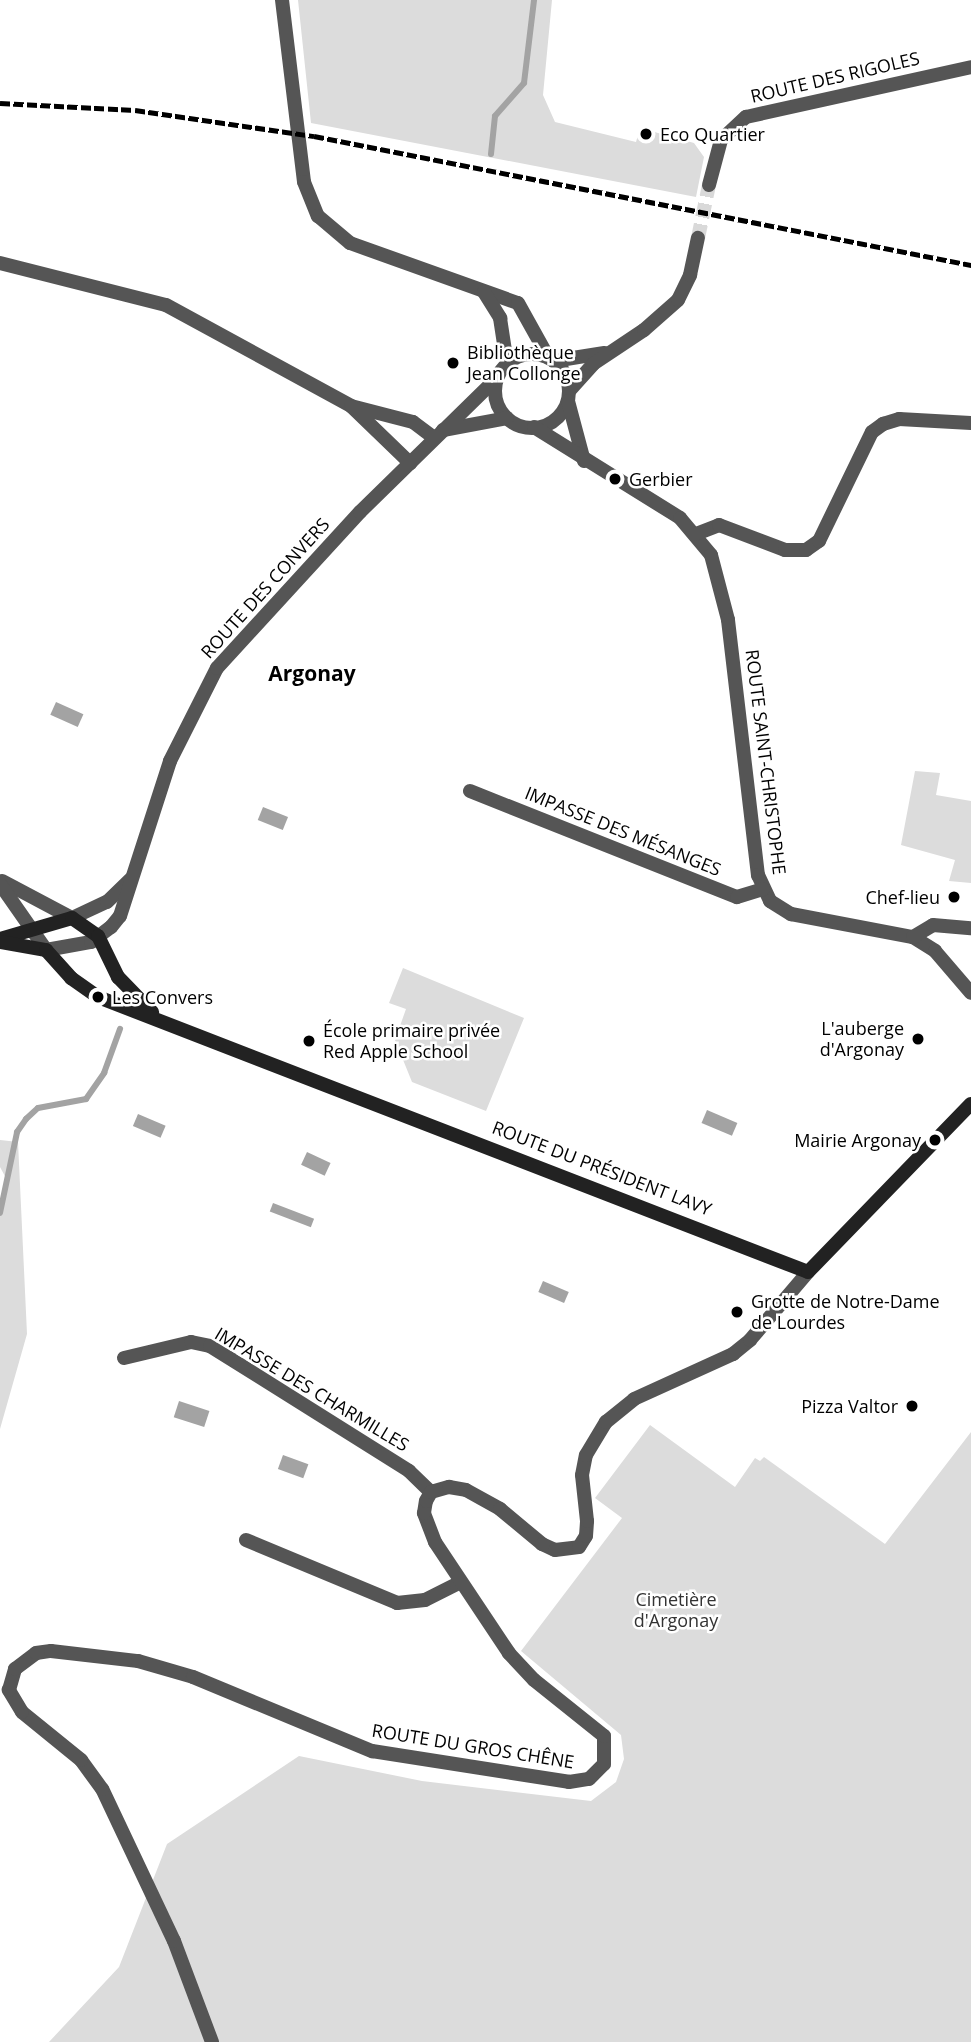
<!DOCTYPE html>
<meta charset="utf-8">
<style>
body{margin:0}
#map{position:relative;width:971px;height:2042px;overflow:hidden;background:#fff;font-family:"Open Sans",sans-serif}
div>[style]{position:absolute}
.green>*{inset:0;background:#dcdcdc}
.water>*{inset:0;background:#a3a3a3;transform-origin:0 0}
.stream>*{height:6px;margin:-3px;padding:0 3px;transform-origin:3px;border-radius:3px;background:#a3a3a3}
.street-tunnel>*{height:14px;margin-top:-7px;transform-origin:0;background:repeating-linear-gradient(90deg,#d9d9d9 0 14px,transparent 0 21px)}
.street>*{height:14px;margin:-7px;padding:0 7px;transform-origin:7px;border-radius:7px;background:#555}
.street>.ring{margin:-7px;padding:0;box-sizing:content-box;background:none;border:14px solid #555;border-radius:50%}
.secondary>*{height:14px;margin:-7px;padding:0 7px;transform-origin:7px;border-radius:7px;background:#222}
.rail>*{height:5px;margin-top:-2.5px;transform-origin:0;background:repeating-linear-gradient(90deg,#000 0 10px,transparent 0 13.5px)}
.dots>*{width:19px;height:19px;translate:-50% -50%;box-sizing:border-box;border:4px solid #fff;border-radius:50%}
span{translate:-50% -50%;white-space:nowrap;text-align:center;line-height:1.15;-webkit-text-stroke:5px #fff;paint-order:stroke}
.street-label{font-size:18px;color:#000}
.poi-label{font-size:18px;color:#000}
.left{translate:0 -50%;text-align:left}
.right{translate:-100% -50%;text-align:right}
.park-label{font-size:18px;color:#333}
.quarter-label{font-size:21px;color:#000;font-weight:700}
</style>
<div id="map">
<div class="green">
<div style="clip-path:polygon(298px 0,552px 0,543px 95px,555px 122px,636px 142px,640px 128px,694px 143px,704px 157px,696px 197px,311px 123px)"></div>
<div style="clip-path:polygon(915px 771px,940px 773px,936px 795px,971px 801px,971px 883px,949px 881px,955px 860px,901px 845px)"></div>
<div style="clip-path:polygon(403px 968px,524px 1018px,486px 1111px,412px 1082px,395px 1040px,406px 1009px,389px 1003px)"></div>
<div style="clip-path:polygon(0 1140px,18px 1142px,27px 1334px,0 1429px,0 1213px,7px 1180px,0 1167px)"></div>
<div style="clip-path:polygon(650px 1425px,735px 1487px,755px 1458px,760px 1461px,764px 1457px,885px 1544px,971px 1432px,971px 2042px,49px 2042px,119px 1967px,167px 1844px,299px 1756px,422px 1781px,591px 1801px,616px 1782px,624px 1759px,621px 1735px,521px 1651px,622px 1518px,595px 1498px)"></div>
</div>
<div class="water">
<div style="left:56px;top:702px;width:30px;height:14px;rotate:24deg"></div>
<div style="left:263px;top:807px;width:27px;height:14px;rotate:22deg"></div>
<div style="left:707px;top:1110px;width:33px;height:14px;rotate:23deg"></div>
<div style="left:138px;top:1114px;width:30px;height:13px;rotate:23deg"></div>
<div style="left:307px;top:1152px;width:26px;height:14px;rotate:25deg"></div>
<div style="left:273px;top:1203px;width:44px;height:9px;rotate:21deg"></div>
<div style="left:543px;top:1281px;width:28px;height:12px;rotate:23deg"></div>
<div style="left:179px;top:1401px;width:32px;height:17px;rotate:18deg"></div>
<div style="left:283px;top:1455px;width:27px;height:15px;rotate:20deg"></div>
</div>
<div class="stream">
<div style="left:491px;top:154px;width:38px;rotate:-84deg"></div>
<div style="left:495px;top:116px;width:44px;rotate:-48.7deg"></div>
<div style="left:524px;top:83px;width:84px;rotate:-83.1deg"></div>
<div style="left:0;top:1213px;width:83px;rotate:-78.1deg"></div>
<div style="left:17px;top:1132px;width:16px;rotate:-55deg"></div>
<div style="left:26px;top:1119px;width:16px;rotate:-43deg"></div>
<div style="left:38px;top:1108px;width:49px;rotate:-10.6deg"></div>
<div style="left:86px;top:1099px;width:32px;rotate:-55deg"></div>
<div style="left:104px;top:1073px;width:47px;rotate:-70deg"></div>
</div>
<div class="street-tunnel">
<div style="left:698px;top:238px;width:54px;rotate:-78.3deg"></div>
</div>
<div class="street">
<div style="left:282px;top:0;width:183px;rotate:83.1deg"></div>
<div style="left:304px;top:182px;width:37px;rotate:68deg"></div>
<div style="left:318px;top:216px;width:42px;rotate:40.2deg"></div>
<div style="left:350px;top:243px;width:178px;rotate:19.7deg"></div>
<div style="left:518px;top:303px;width:62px;rotate:60.9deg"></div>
<div style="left:709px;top:185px;width:47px;rotate:-75.1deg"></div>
<div style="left:721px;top:140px;width:34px;rotate:-43deg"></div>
<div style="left:746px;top:117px;width:230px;rotate:-12.5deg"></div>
<div style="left:0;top:263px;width:171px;rotate:14.2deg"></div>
<div style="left:166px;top:305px;width:211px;rotate:28.6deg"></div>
<div style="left:351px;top:406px;width:64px;rotate:14.5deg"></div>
<div style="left:413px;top:422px;width:26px;rotate:37deg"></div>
<div style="left:484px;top:292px;width:31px;rotate:58deg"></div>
<div style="left:500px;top:318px;width:47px;rotate:81.3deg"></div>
<div class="ring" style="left:495px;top:354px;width:60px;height:60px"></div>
<div style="left:554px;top:361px;width:51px;rotate:-9.1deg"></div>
<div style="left:569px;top:391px;width:36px;rotate:-48deg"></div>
<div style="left:593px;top:364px;width:61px;rotate:-33.7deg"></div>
<div style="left:644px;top:330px;width:45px;rotate:-41.4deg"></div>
<div style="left:678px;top:300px;width:28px;rotate:-64deg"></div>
<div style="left:690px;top:275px;width:38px;rotate:-78deg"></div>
<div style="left:568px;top:401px;width:62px;rotate:75.1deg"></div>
<div style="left:352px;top:407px;width:81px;rotate:44deg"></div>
<div style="left:534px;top:427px;width:172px;rotate:31.9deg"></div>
<div style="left:680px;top:518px;width:48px;rotate:50deg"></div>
<div style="left:711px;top:555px;width:67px;rotate:75.3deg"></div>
<div style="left:728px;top:620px;width:257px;rotate:83.3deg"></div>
<div style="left:758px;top:875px;width:29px;rotate:65deg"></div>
<div style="left:770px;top:901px;width:25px;rotate:32deg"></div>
<div style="left:791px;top:914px;width:124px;rotate:10.7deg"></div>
<div style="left:913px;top:937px;width:26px;rotate:32deg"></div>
<div style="left:935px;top:951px;width:55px;rotate:49.4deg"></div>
<div style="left:443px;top:430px;width:65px;rotate:-10.6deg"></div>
<div style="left:696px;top:534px;width:25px;rotate:-21deg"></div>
<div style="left:719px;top:525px;width:71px;rotate:20.7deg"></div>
<div style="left:785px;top:550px;width:21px"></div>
<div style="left:806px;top:550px;width:16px;rotate:-35deg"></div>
<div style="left:819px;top:541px;width:121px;rotate:-64.1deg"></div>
<div style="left:872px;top:432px;width:14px;rotate:-36deg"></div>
<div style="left:883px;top:424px;width:17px;rotate:-17deg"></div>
<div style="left:899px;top:419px;width:72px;rotate:3.2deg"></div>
<div style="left:470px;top:791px;width:287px;rotate:21.7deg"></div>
<div style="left:737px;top:897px;width:27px;rotate:-17deg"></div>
<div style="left:2px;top:881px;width:79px;rotate:27.9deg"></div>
<div style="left:72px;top:918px;width:38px;rotate:-25deg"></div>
<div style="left:107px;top:902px;width:33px;rotate:-44deg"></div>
<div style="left:0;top:884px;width:80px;rotate:55.1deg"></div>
<div style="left:46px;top:950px;width:46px;rotate:-10.1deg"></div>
<div style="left:91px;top:942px;width:25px;rotate:-37deg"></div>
<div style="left:111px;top:927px;width:14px;rotate:-51deg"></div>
<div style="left:120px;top:916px;width:163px;rotate:-72.1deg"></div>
<div style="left:170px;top:761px;width:104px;rotate:-63.2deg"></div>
<div style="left:217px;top:668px;width:212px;rotate:-47.5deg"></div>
<div style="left:360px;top:512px;width:192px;rotate:-44.4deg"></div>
<div style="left:913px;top:937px;width:23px;rotate:-31deg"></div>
<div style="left:933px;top:925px;width:38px;rotate:5deg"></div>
<div style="left:124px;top:1358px;width:69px;rotate:-13.4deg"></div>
<div style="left:191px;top:1342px;width:19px;rotate:12deg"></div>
<div style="left:210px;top:1346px;width:235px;rotate:32.1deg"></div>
<div style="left:409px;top:1471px;width:30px;rotate:44deg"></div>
<div style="left:246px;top:1540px;width:164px;rotate:22.6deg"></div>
<div style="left:397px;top:1603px;width:28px;rotate:-6deg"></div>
<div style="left:425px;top:1600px;width:40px;rotate:-26.6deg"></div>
<div style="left:212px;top:2042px;width:108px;rotate:-110.6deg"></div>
<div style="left:174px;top:1941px;width:168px;rotate:-115.3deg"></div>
<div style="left:102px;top:1789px;width:36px;rotate:-126deg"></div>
<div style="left:81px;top:1760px;width:76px;rotate:-140.9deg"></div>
<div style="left:22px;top:1712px;width:26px;rotate:-121deg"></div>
<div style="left:9px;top:1690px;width:22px;rotate:-74deg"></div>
<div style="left:15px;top:1669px;width:26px;rotate:-37deg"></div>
<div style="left:36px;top:1653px;width:15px;rotate:-8deg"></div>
<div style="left:51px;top:1651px;width:88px;rotate:6.6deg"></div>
<div style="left:138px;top:1661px;width:57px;rotate:16.2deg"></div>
<div style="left:193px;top:1677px;width:194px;rotate:22.5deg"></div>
<div style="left:372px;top:1751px;width:199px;rotate:8.9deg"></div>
<div style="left:569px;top:1782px;width:20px;rotate:-9deg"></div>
<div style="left:589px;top:1779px;width:21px;rotate:-45deg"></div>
<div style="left:604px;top:1764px;width:28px;rotate:-90deg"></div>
<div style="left:604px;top:1736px;width:90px;rotate:-141.3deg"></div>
<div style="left:534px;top:1680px;width:37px;rotate:-133deg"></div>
<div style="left:509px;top:1653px;width:133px;rotate:-123.7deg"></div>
<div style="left:435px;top:1542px;width:31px;rotate:-111deg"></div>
<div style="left:424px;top:1513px;width:12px;rotate:-81deg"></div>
<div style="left:426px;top:1501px;width:10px;rotate:-61deg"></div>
<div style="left:431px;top:1492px;width:19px;rotate:-16deg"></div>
<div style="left:449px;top:1487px;width:17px;rotate:10deg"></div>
<div style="left:466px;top:1490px;width:39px;rotate:29deg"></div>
<div style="left:500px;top:1509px;width:55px;rotate:39.8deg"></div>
<div style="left:542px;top:1544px;width:14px;rotate:25deg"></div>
<div style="left:555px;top:1550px;width:24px;rotate:-7deg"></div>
<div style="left:579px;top:1547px;width:13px;rotate:-58deg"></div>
<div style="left:586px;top:1536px;width:15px;rotate:-86deg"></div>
<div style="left:587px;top:1521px;width:46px;rotate:-96.2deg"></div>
<div style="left:582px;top:1475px;width:20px;rotate:-79deg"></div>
<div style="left:586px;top:1455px;width:39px;rotate:-59deg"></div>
<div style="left:606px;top:1422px;width:36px;rotate:-39deg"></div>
<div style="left:634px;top:1399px;width:109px;rotate:-24.4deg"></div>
<div style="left:733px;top:1354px;width:22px;rotate:-39deg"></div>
<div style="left:750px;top:1340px;width:89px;rotate:-49.5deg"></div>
</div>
<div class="secondary">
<div style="left:0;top:939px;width:75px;rotate:-16.3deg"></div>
<div style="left:72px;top:918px;width:32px;rotate:35deg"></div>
<div style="left:98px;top:936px;width:46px;rotate:64deg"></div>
<div style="left:118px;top:977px;width:49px;rotate:45.8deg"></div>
<div style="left:0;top:942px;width:47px;rotate:9.9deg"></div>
<div style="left:46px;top:950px;width:38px;rotate:48deg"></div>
<div style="left:71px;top:978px;width:33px;rotate:35deg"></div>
<div style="left:98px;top:997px;width:761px;rotate:21.17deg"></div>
<div style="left:808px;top:1272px;width:234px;rotate:-45.9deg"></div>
</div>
<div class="rail">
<div style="left:0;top:103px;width:135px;rotate:3deg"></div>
<div style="left:135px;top:110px;width:181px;rotate:8.3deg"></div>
<div style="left:314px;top:136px;width:670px;rotate:11.11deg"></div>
</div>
<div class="dots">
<div style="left:646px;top:134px;background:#000"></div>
<div style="left:453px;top:363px;background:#000"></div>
<div style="left:615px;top:479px;background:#000"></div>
<div style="left:954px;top:897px;background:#000"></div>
<div style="left:98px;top:997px;background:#000"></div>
<div style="left:918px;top:1039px;background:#000"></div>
<div style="left:309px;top:1041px;background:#000"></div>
<div style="left:935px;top:1140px;background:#000"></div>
<div style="left:737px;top:1312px;background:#000"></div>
<div style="left:912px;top:1406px;background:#000"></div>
</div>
<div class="street-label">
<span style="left:835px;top:77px;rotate:-13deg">ROUTE DES RIGOLES</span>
<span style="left:265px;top:588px;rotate:-48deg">ROUTE DES CONVERS</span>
<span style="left:766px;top:762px;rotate:83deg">ROUTE SAINT-CHRISTOPHE</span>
<span style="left:623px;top:831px;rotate:22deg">IMPASSE DES MÉSANGES</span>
<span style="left:602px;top:1168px;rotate:21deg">ROUTE DU PRÉSIDENT LAVY</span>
<span style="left:312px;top:1389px;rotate:31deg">IMPASSE DES CHARMILLES</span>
<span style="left:473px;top:1746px;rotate:9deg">ROUTE DU GROS CHÊNE</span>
</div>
<div class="poi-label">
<span class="left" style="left:660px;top:134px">Eco Quartier</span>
<span class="left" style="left:467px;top:363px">Bibliothèque<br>Jean Collonge</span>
<span class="left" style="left:629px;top:479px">Gerbier</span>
<span class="right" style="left:940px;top:897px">Chef-lieu</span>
<span class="left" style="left:112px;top:997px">Les Convers</span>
<span class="right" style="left:904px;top:1039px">L'auberge<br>d'Argonay</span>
<span class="left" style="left:323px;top:1041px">École primaire privée<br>Red Apple School</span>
<span class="right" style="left:921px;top:1140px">Mairie Argonay</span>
<span class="left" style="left:751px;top:1312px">Grotte de Notre-Dame<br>de Lourdes</span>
<span class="right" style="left:898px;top:1406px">Pizza Valtor</span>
</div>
<div class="park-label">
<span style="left:676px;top:1610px">Cimetière<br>d'Argonay</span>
</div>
<div class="quarter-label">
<span style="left:312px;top:673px">Argonay</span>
</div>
</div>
